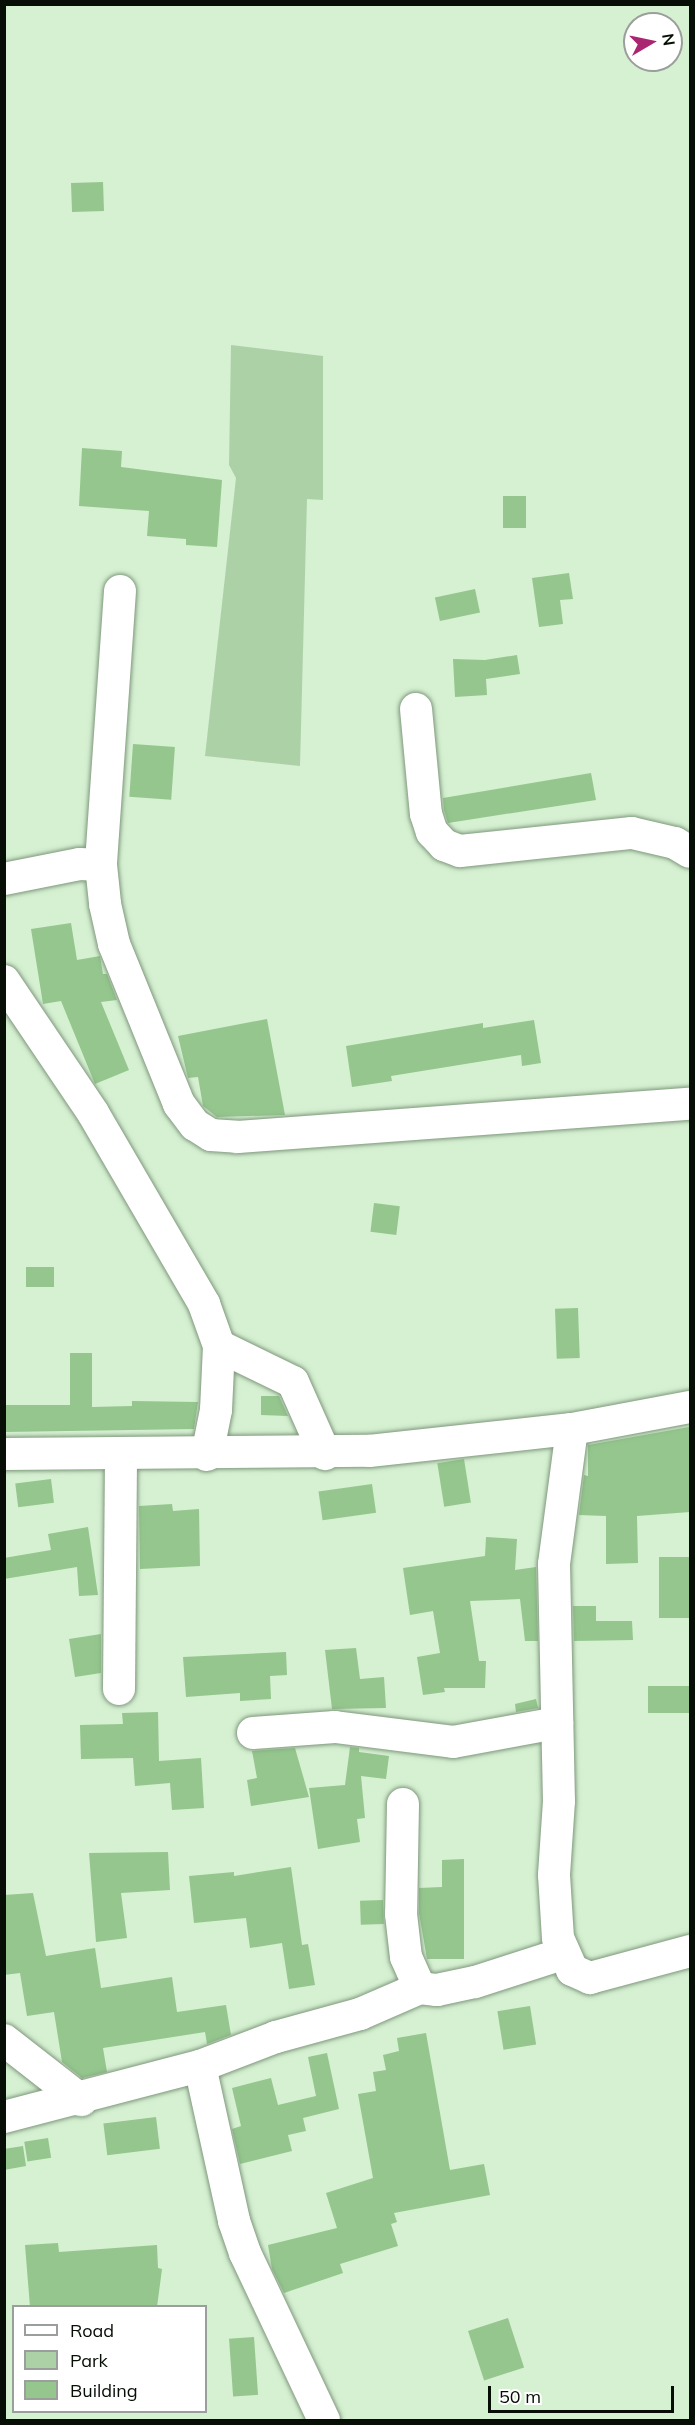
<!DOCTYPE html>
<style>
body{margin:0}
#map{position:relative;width:695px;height:2425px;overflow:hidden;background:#d6f0d2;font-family:Mulish,sans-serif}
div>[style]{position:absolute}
.green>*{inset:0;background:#add1a7}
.building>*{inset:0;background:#94c68d;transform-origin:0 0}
.roads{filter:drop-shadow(0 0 2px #7f987c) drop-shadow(0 0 2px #7f987c)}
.minor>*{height:32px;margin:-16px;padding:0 16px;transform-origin:16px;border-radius:16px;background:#fff}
span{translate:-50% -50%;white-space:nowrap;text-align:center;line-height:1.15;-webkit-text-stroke:4.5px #fff;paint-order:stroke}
.frame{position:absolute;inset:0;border:6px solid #060e05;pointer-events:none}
.legend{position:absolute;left:12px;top:2305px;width:195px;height:108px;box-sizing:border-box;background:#fff;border:2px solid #9b9f9b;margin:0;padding:8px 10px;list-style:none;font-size:18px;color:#060e05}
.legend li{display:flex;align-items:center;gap:12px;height:30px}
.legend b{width:30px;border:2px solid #9b9f9b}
.north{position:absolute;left:623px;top:12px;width:60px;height:60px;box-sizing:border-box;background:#fff;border:2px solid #9b9f9b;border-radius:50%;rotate:81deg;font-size:16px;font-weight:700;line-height:24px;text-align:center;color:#060e05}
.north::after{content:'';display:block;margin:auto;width:21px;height:27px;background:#aa2670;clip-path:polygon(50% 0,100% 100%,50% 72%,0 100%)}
.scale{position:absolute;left:488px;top:2386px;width:186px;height:27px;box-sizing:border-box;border:3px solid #060e05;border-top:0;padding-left:8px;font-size:18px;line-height:21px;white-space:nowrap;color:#060e05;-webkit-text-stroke:4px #fff;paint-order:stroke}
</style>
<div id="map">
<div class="green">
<div style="clip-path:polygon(231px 345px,323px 356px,323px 500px,307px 499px,300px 766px,205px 756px,236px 478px,229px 465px)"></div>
</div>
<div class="building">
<div style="left:103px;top:182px;width:29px;height:32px;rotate:88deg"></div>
<div style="clip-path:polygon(82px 448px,122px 451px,121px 467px,222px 480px,217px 547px,186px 545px,186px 539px,147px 536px,149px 511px,79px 506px)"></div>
<div style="left:503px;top:496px;width:23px;height:32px"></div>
<div style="clip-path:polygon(569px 573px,573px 599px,560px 600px,563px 624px,539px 627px,532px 578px)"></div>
<div style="left:475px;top:589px;width:24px;height:41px;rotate:78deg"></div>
<div style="clip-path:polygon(517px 655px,520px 674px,486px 679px,487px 695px,455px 697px,453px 659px,485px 660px)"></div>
<div style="left:133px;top:744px;width:42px;height:53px;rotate:4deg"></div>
<div style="clip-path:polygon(591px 773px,596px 800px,448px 823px,444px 810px,443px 798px)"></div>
<div style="clip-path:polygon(71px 923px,77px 960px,100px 956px,103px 974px,107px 974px,117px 1000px,101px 1002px,129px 1070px,95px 1084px,61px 1001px,43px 1004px,31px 929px)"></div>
<div style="clip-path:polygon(267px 1019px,285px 1115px,217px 1117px,203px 1106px,198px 1077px,188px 1078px,178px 1036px)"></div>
<div style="clip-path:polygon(534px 1020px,541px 1063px,522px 1066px,521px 1055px,391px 1076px,392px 1081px,352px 1087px,346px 1046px,483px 1023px,483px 1028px)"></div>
<div style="left:374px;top:1203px;width:26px;height:29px;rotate:7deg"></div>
<div style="left:26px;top:1267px;width:28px;height:20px"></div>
<div style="left:578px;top:1308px;width:50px;height:23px;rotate:88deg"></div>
<div style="clip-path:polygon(70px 1353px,92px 1353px,92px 1407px,132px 1406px,132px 1401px,198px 1402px,194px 1429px,4px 1432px,4px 1405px,70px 1405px)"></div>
<div style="clip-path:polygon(261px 1396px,279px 1396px,288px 1416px,261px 1415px)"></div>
<div style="clip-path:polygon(689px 1427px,690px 1512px,637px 1516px,638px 1563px,606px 1564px,606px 1516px,579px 1515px,584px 1475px,588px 1476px,588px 1445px)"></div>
<div style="left:464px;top:1459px;width:44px;height:27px;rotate:81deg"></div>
<div style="left:51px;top:1479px;width:24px;height:36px;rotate:83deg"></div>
<div style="left:372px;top:1484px;width:29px;height:54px;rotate:82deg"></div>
<div style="clip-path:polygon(172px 1504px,173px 1511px,199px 1509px,200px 1566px,140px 1569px,139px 1506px)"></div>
<div style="clip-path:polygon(88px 1527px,98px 1595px,79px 1596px,77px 1567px,4px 1579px,4px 1558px,51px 1550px,48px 1534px)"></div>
<div style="clip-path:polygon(486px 1537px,517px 1539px,515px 1570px,536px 1567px,538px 1641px,525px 1641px,520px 1599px,470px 1601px,479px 1661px,486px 1661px,485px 1688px,444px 1688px,445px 1692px,423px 1695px,417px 1657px,440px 1653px,433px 1611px,410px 1615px,403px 1568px,485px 1556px)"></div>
<div style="left:659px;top:1557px;width:31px;height:61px"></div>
<div style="clip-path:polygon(573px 1606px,596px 1606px,596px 1621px,632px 1621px,633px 1640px,574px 1641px)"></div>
<div style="clip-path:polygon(101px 1634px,101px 1673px,75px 1677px,69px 1639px)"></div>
<div style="clip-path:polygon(356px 1648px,360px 1679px,384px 1677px,386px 1708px,332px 1709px,325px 1650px)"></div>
<div style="clip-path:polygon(286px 1652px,287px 1675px,270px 1676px,271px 1699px,240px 1701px,240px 1693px,186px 1697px,183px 1657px)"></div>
<div style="left:648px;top:1686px;width:42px;height:27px"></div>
<div style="clip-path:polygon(536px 1699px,538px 1708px,516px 1712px,515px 1704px)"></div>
<div style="clip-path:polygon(158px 1712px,159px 1761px,201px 1758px,204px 1808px,172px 1810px,170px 1783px,135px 1786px,133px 1758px,81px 1759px,80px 1725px,123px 1724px,122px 1713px)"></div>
<div style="clip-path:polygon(350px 1747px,359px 1748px,359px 1752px,389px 1756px,386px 1779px,361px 1776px,365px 1818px,357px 1819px,360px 1842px,318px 1849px,309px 1788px,345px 1785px)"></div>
<div style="clip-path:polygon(295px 1748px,309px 1797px,251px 1806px,247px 1780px,257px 1778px,252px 1751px)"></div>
<div style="clip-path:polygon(168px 1852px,170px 1890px,121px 1893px,127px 1938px,96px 1942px,89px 1853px)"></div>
<div style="clip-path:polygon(464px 1859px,464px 1959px,427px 1959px,419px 1913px,419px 1888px,442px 1887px,442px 1860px)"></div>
<div style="clip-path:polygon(291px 1867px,302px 1945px,308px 1944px,315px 1985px,289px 1989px,282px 1943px,250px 1948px,246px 1918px,194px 1923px,189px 1876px,234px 1872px,234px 1876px)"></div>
<div style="clip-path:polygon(33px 1893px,46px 1956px,95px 1948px,101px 1988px,172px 1977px,177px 2012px,226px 2005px,231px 2035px,207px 2044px,205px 2032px,103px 2048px,107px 2072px,82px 2078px,62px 2062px,54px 2012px,27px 2016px,20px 1973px,4px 1975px,4px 1895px)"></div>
<div style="left:383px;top:1900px;width:24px;height:23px;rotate:88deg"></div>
<div style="left:530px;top:2006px;width:39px;height:33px;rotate:81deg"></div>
<div style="clip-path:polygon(426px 2033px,450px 2170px,484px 2164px,490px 2195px,394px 2213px,397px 2222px,391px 2224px,398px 2246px,340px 2264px,343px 2273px,284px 2293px,272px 2269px,268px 2245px,337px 2228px,326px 2193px,373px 2178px,358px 2094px,376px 2091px,373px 2072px,386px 2070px,383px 2055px,399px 2051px,397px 2038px)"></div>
<div style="clip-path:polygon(327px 2053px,339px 2109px,303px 2118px,306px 2131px,288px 2135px,292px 2151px,240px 2164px,232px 2129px,241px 2126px,232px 2088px,271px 2078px,278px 2105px,316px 2096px,308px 2057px)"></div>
<div style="left:156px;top:2117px;width:32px;height:53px;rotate:83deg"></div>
<div style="left:48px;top:2138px;width:20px;height:24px;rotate:81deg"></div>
<div style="clip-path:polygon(23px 2146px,26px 2166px,4px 2170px,4px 2149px)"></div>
<div style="clip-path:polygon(58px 2243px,59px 2252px,157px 2245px,158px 2268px,162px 2269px,157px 2307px,30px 2307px,25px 2245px)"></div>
<div style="left:508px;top:2318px;width:52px;height:42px;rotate:72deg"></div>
<div style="left:254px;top:2337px;width:58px;height:25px;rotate:86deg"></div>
</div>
<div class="roads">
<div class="minor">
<div style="left:120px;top:591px;width:275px;rotate:94deg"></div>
<div style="left:101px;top:865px;width:39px;rotate:84deg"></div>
<div style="left:105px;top:904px;width:41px;rotate:77.3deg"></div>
<div style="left:114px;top:944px;width:173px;rotate:67.9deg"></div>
<div style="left:179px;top:1104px;width:26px;rotate:53deg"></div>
<div style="left:195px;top:1125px;width:19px;rotate:32deg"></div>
<div style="left:211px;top:1135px;width:26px;rotate:4deg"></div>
<div style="left:237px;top:1137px;width:454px;rotate:-4.2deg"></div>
<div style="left:416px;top:709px;width:105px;rotate:84.6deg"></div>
<div style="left:426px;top:814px;width:19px;rotate:72deg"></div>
<div style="left:432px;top:832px;width:18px;rotate:47deg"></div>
<div style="left:444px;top:845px;width:17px;rotate:21deg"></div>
<div style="left:460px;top:851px;width:173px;rotate:-6deg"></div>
<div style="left:632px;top:833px;width:44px;rotate:13.1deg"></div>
<div style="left:675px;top:843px;width:17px;rotate:31deg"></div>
<div style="left:4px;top:879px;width:77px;rotate:-11.2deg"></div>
<div style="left:80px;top:864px;width:21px;rotate:3deg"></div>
<div style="left:4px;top:981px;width:159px;rotate:56deg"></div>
<div style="left:93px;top:1113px;width:221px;rotate:59.8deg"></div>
<div style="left:204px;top:1304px;width:45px;rotate:70.3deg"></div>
<div style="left:219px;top:1346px;width:82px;rotate:25.9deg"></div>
<div style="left:293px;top:1382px;width:79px;rotate:66deg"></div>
<div style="left:572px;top:1429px;width:136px;rotate:97.6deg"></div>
<div style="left:554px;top:1564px;width:237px;rotate:88.8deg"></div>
<div style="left:559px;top:1801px;width:74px;rotate:93.9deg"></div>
<div style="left:554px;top:1875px;width:63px;rotate:86.4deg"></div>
<div style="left:558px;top:1938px;width:35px;rotate:66deg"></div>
<div style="left:572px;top:1970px;width:20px;rotate:24deg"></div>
<div style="left:590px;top:1978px;width:104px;rotate:-15.1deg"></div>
<div style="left:4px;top:1454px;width:365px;rotate:-0.5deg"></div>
<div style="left:369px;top:1451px;width:204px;rotate:-6.2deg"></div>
<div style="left:572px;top:1429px;width:120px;rotate:-10.6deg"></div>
<div style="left:207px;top:1455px;width:46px;rotate:-78.7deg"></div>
<div style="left:216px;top:1410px;width:64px;rotate:-87.3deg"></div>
<div style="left:119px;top:1689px;width:233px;rotate:-89.5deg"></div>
<div style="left:253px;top:1733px;width:82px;rotate:-4.2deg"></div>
<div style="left:335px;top:1727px;width:119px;rotate:7.2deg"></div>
<div style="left:453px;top:1742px;width:106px;rotate:-10.4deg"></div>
<div style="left:403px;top:1804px;width:110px;rotate:91deg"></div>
<div style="left:401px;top:1914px;width:43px;rotate:83.4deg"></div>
<div style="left:406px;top:1957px;width:34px;rotate:66deg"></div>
<div style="left:420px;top:1988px;width:17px;rotate:7deg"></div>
<div style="left:437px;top:1990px;width:39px;rotate:-12deg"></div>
<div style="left:475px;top:1982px;width:91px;rotate:-17.8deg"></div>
<div style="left:4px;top:2040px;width:98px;rotate:37.9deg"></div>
<div style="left:200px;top:2066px;width:159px;rotate:77.6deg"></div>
<div style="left:234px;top:2221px;width:34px;rotate:71deg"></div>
<div style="left:245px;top:2253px;width:185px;rotate:64.7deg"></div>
<div style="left:4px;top:2117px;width:203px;rotate:-14.6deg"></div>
<div style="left:200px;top:2066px;width:81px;rotate:-20.9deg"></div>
<div style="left:276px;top:2037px;width:87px;rotate:-15.3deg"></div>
<div style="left:360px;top:2014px;width:65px;rotate:-23.4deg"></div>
</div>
</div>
<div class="frame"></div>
<ul class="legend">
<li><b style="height:8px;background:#fff"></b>Road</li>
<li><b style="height:16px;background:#add1a7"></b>Park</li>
<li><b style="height:16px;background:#94c68d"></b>Building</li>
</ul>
<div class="north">N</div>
<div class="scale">50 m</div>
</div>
